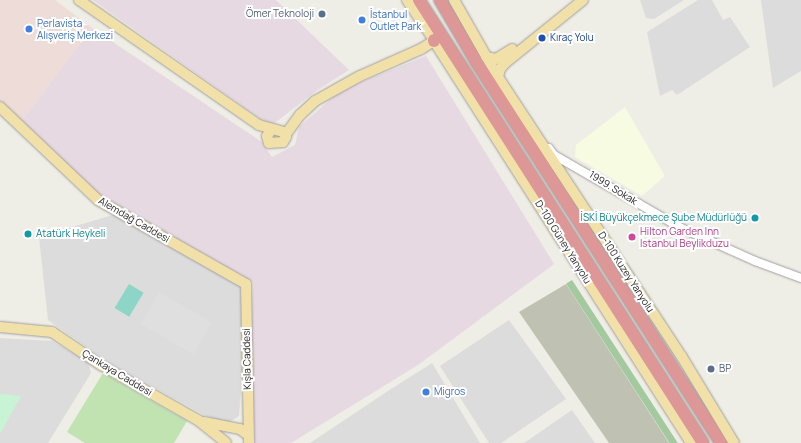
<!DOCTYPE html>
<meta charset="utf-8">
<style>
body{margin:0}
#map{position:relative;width:801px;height:443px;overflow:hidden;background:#eeede6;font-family:Manrope,sans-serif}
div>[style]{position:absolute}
.residential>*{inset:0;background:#dddcdc}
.commercial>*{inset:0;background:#eddcd7}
.industrial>*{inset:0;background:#e7d9e1}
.education>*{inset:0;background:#f6fbe2}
.construction>*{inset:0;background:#bfc2b2}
.grass>*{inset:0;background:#c0e3b1}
.forest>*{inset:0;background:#a3c99f;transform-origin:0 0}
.park>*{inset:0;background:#c8f3d4}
.pitch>*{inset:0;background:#8dd5c7;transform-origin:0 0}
.parking>*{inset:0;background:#dfdfdf;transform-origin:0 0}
.roads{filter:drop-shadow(0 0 1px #a0a0a0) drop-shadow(0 0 1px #a0a0a0)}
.minor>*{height:8px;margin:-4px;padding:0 4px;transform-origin:4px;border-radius:4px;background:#fff}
.major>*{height:10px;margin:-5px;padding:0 5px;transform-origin:5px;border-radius:5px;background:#f1e0a8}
.highway>*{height:12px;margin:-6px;padding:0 6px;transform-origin:6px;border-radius:6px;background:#dd9796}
.dots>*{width:11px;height:11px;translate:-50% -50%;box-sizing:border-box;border:2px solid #fff;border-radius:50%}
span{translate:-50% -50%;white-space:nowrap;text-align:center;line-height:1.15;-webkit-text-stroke:4px #fff;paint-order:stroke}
.service-label{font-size:10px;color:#4e5e75}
.right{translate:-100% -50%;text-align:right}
.left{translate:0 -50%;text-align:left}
.shop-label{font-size:10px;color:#366cbe}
.transit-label{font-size:10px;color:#164399}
.street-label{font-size:10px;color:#1f1f1f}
.culture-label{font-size:10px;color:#0d838f}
.hotel-label{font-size:10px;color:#b23c85}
</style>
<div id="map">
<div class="residential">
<div style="clip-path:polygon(640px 0,684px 0,654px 19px,646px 18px)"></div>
<div style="clip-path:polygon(698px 0,712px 0,723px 20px,730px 17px,750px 47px,677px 95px,672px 90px,660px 96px,647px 32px)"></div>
<div style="clip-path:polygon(761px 0,801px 0,801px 71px,773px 88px)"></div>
<div style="clip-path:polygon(116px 214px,243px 285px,242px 380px,239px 416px,228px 423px,204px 415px,107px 361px,48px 320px,39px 237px)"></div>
<div style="clip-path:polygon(509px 320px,566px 399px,501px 443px,489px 443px,440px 366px)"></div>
<div style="clip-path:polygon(0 338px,52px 341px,88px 362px,91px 373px,48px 443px,0 443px)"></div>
<div style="clip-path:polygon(432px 363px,480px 443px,310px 443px,391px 389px)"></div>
<div style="clip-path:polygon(572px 410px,595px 443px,524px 443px)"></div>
</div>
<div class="commercial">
<div style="clip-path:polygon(0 0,55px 0,92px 28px,20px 123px,0 101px)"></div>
</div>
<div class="industrial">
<div style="clip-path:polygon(93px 0,276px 0,349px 70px,316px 91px,271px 126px)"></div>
<div style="clip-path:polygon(92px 28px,262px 142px,272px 157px,295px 145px,299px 127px,341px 90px,426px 56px,554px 264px,418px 365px,291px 443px,255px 443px,252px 435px,250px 363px,253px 282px,94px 191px,20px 123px)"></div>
</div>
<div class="education">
<div style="clip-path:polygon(625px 107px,665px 176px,642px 196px,575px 157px,576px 145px)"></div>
</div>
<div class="construction">
<div style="clip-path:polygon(566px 284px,669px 443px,609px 443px,519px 312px)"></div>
</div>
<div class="grass">
<div style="clip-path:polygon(103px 373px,187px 421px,174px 443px,85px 443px,67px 432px)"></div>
</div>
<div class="forest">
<div style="left:572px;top:280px;width:194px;height:7px;rotate:57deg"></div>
</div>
<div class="park">
<div style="clip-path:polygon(0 394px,21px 396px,0 434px)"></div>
</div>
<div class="pitch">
<div style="left:129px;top:284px;width:17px;height:28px;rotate:31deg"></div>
</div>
<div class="parking">
<div style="left:159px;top:292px;width:61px;height:37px;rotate:30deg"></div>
</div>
<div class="roads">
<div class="minor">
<div style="left:549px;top:148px;width:9px;rotate:54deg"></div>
<div style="left:554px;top:155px;width:144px;rotate:29.9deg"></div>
<div style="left:679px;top:227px;width:83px;rotate:24.1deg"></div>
<div style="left:755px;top:261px;width:49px;rotate:20.3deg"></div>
</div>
<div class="major">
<div style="left:79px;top:0;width:219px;rotate:34.8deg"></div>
<div style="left:259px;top:125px;width:26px;rotate:16deg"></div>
<div style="left:284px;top:132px;width:5px;rotate:68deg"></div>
<div style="left:286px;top:137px;width:6px;rotate:121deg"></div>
<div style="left:283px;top:142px;width:14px;rotate:176deg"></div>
<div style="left:269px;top:143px;width:7px;rotate:-106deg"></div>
<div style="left:267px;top:136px;width:7px;rotate:-56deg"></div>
<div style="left:407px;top:0;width:48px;rotate:56deg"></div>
<div style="left:454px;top:0;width:89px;rotate:60.3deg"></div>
<div style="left:498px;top:77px;width:335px;rotate:56.7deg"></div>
<div style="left:682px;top:357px;width:100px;rotate:58.8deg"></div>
<div style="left:486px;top:57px;width:10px;rotate:11deg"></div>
<div style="left:496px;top:59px;width:19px;rotate:-32deg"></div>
<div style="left:498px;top:77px;width:8px;rotate:-76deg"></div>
<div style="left:500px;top:69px;width:8px;rotate:-50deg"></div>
<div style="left:505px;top:63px;width:100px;rotate:-38.9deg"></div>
<div style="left:0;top:107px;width:135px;rotate:43.5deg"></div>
<div style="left:98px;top:200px;width:170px;rotate:29.6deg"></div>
<div style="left:246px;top:284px;width:159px;rotate:88.9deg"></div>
<div style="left:286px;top:134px;width:24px;rotate:-54deg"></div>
<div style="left:300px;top:115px;width:21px;rotate:-43deg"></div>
<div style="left:315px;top:101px;width:51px;rotate:-29.1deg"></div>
<div style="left:360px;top:76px;width:67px;rotate:-23.9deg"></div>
<div style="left:421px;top:49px;width:15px;rotate:-32deg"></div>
<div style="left:434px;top:41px;width:477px;rotate:57.4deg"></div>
<div style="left:0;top:327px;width:52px;rotate:5.5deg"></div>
<div style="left:52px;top:332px;width:59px;rotate:34deg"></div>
<div style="left:101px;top:365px;width:112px;rotate:29.6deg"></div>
<div style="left:198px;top:420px;width:36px;rotate:39deg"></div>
<div style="left:204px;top:422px;width:37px;rotate:11deg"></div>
<div style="left:240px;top:429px;width:10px;rotate:37deg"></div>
</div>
<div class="highway">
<div style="left:419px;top:0;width:526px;rotate:57.34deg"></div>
<div style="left:440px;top:0;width:73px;rotate:59.6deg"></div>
<div style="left:477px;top:63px;width:452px;rotate:57.3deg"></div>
<div style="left:434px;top:40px;width:1px;rotate:90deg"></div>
</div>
</div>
<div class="dots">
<div style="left:322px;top:14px;background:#5c6f8a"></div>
<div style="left:362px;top:20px;background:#3f7fe0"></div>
<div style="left:29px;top:29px;background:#3f7fe0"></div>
<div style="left:542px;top:38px;background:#1a4fb4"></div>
<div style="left:755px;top:218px;background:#0f9aa8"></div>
<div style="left:28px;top:234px;background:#0f9aa8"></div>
<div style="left:632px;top:237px;background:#d1479c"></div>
<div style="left:711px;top:369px;background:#5c6f8a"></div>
<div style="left:426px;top:392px;background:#3f7fe0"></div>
</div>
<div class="service-label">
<span class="right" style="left:314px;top:14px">Ömer Teknoloji</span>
<span class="left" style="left:719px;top:369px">BP</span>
</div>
<div class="shop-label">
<span class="left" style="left:370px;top:20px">İstanbul<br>Outlet Park</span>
<span class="left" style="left:37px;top:29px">Perlavista<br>Alışveriş Merkezi</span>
<span class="left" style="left:434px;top:392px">Migros</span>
</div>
<div class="transit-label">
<span class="left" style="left:550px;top:38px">Kıraç Yolu</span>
</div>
<div class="street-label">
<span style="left:613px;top:188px;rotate:32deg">1999. Sokak</span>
<span style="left:134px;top:220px;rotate:30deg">Alemdağ Caddesi</span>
<span style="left:563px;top:242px;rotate:58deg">D-100 Güney Yanyolu</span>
<span style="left:626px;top:272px;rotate:57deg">D-100 Kuzey Yanyolu</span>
<span style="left:247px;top:359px;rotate:-91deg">Kışla Caddesi</span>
<span style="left:117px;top:373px;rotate:31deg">Çankaya Caddesi</span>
</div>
<div class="culture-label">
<span class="right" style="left:747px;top:218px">İSKİ Büyükçekmece Şube Müdürlüğü</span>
<span class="left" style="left:36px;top:234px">Atatürk Heykeli</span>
</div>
<div class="hotel-label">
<span class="left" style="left:640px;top:237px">Hilton Garden Inn<br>Istanbul Beylikduzu</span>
</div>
</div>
